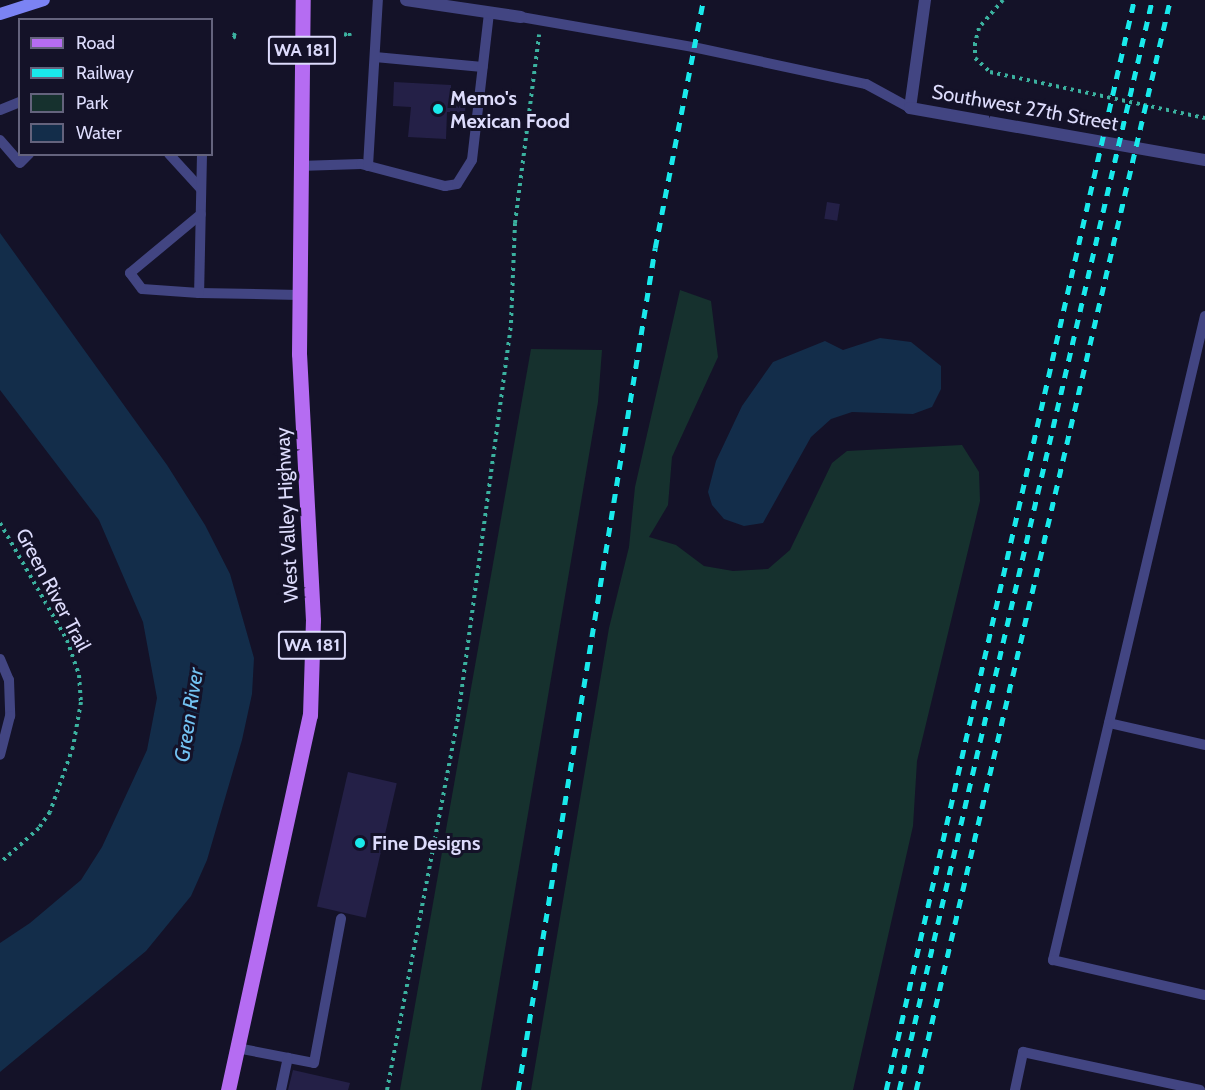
<!DOCTYPE html>
<style>
body{margin:0}
#map{position:relative;width:1205px;height:1090px;overflow:hidden;background:#141228;font-family:Cabin,sans-serif}
div>[style]{position:absolute}
.green>*{inset:0;background:#16312e}
.water>*{inset:0;background:#132d4a}
.building>*{inset:0;background:#242047;transform-origin:0 0}
.path>*{height:4px;margin-top:-2px;transform-origin:0;background:repeating-linear-gradient(90deg,#3bb19f 0 3px,transparent 0 7.5px)}
.service>*{height:10px;margin:-5px;padding:0 5px;transform-origin:5px;border-radius:5px;background:#424582}
.minor>*{height:12px;margin:-6px;padding:0 6px;transform-origin:6px;border-radius:6px;background:#424582}
.tertiary>*{height:12px;margin:-6px;padding:0 6px;transform-origin:6px;border-radius:6px;background:#424582}
.secondary>*{height:12px;margin:-6px;padding:0 6px;transform-origin:6px;border-radius:6px;background:#7b83f4}
.primary>*{height:15px;margin:-7.5px;padding:0 7.5px;transform-origin:7.5px;border-radius:7.5px;background:#b56cf2}
.rail>*{height:4.5px;margin-top:-2.25px;transform-origin:0;background:repeating-linear-gradient(90deg,#19e9eb 0 9px,transparent 0 17px)}
.dots>*{width:16px;height:16px;translate:-50% -50%;box-sizing:border-box;border:3px solid #141228;border-radius:50%}
span{translate:-50% -50%;white-space:nowrap;text-align:center;line-height:1.15;-webkit-text-stroke:6px #141228;paint-order:stroke}
.shield-label span{padding:2px 4px;background:#141228;border:2px solid;border-radius:4px;-webkit-text-stroke-width:0}
.shield-label{font-size:18px;color:#dddcfc;font-weight:700}
.poi-label{font-size:20px;color:#dddcfc;font-weight:700}
.left{translate:0 -50%;text-align:left}
.street-label{font-size:20px;color:#dddcfc}
.water-label{font-size:21px;color:#73c3f3;font-style:italic}
.legend{position:absolute;left:18px;top:18px;width:195px;height:138px;box-sizing:border-box;background:#141228;border:2px solid #64637d;margin:0;padding:8px 10px;list-style:none;font-size:18px;color:#dddcfc}
.legend li{display:flex;align-items:center;gap:12px;height:30px}
.legend b{width:30px;border:2px solid #64637d}
</style>
<div id="map">
<div class="green">
<div style="clip-path:polygon(680px 290px,711px 301px,718px 357px,672px 457px,668px 505px,649px 537px,676px 545px,704px 566px,733px 571px,768px 569px,790px 550px,832px 463px,847px 451px,962px 445px,979px 472px,980px 501px,917px 761px,913px 826px,853px 1090px,531px 1090px,609px 628px,629px 547px,635px 487px)"></div>
<div style="clip-path:polygon(531px 349px,602px 350px,598px 402px,481px 1090px,400px 1090px)"></div>
</div>
<div class="water">
<div style="clip-path:polygon(0 233px,167px 465px,205px 525px,230px 574px,254px 658px,252px 694px,242px 740px,207px 860px,191px 896px,146px 951px,0 1072px,0 943px,30px 923px,81px 880px,102px 847px,147px 750px,157px 698px,143px 622px,99px 520px,0 390px)"></div>
<div style="clip-path:polygon(880px 338px,911px 342px,941px 366px,941px 389px,932px 407px,913px 414px,852px 412px,831px 419px,811px 437px,763px 523px,744px 526px,724px 519px,712px 505px,708px 492px,716px 461px,742px 406px,773px 362px,825px 341px,843px 350px)"></div>
</div>
<div class="building">
<div style="clip-path:polygon(394px 82px,451px 85px,451px 96px,466px 97px,465px 113px,447px 112px,446px 139px,408px 137px,411px 107px,393px 106px)"></div>
<div style="left:827px;top:202px;width:13px;height:17px;rotate:9deg"></div>
<div style="left:348px;top:772px;width:50px;height:138px;rotate:13deg"></div>
<div style="clip-path:polygon(293px 1070px,350px 1083px,348px 1090px,288px 1090px)"></div>
</div>
<div class="path">
<div style="left:1003px;top:0;width:37px;rotate:131deg"></div>
<div style="left:979px;top:28px;width:16px;rotate:105deg"></div>
<div style="left:975px;top:43px;width:15px;rotate:90deg"></div>
<div style="left:975px;top:58px;width:21px;rotate:43deg"></div>
<div style="left:990px;top:72px;width:220px;rotate:12.1deg"></div>
<div style="left:235px;top:33px;width:5px;rotate:112deg"></div>
<div style="left:233px;top:38px;width:5px;rotate:-37deg"></div>
<div style="left:344px;top:34px;width:6px;rotate:18deg"></div>
<div style="left:350px;top:36px;width:6px;rotate:-108deg"></div>
<div style="left:0;top:523px;width:135px;rotate:60.2deg"></div>
<div style="left:67px;top:640px;width:37px;rotate:71deg"></div>
<div style="left:79px;top:675px;width:27px;rotate:86deg"></div>
<div style="left:81px;top:702px;width:46px;rotate:100.1deg"></div>
<div style="left:73px;top:747px;width:69px;rotate:109.5deg"></div>
<div style="left:50px;top:812px;width:19px;rotate:125deg"></div>
<div style="left:39px;top:828px;width:52px;rotate:138.1deg"></div>
<div style="left:387px;top:1090px;width:380px;rotate:-79.2deg"></div>
<div style="left:458px;top:717px;width:398px;rotate:-82.3deg"></div>
<div style="left:511px;top:323px;width:100px;rotate:-87.7deg"></div>
<div style="left:515px;top:223px;width:190px;rotate:-82.7deg"></div>
</div>
<div class="service">
<div style="left:521px;top:17px;width:175px;rotate:9.9deg"></div>
<div style="left:693px;top:47px;width:177px;rotate:12.1deg"></div>
<div style="left:866px;top:84px;width:50px;rotate:28.6deg"></div>
<div style="left:375px;top:57px;width:108px;rotate:5.3deg"></div>
<div style="left:0;top:110px;width:22px;rotate:-22deg"></div>
<div style="left:0;top:140px;width:30px;rotate:49deg"></div>
<div style="left:20px;top:163px;width:13px;rotate:-45deg"></div>
<div style="left:169px;top:154px;width:47px;rotate:47.6deg"></div>
<div style="left:202px;top:154px;width:139px;rotate:91.2deg"></div>
<div style="left:199px;top:293px;width:100px;rotate:1.1deg"></div>
<div style="left:299px;top:166px;width:62px;rotate:-1.8deg"></div>
<div style="left:361px;top:164px;width:87px;rotate:14.7deg"></div>
<div style="left:445px;top:186px;width:12px;rotate:-9deg"></div>
<div style="left:457px;top:184px;width:28px;rotate:-58deg"></div>
<div style="left:472px;top:160px;width:149px;rotate:-83.4deg"></div>
<div style="left:368px;top:166px;width:166px;rotate:-86.6deg"></div>
<div style="left:199px;top:293px;width:57px;rotate:-176deg"></div>
<div style="left:142px;top:289px;width:20px;rotate:-127deg"></div>
<div style="left:130px;top:273px;width:92px;rotate:-39.7deg"></div>
<div style="left:1205px;top:316px;width:662px;rotate:103.28deg"></div>
<div style="left:1053px;top:960px;width:156px;rotate:13deg"></div>
<div style="left:0;top:659px;width:23px;rotate:67deg"></div>
<div style="left:9px;top:680px;width:36px;rotate:88deg"></div>
<div style="left:10px;top:716px;width:40px;rotate:104.4deg"></div>
<div style="left:1109px;top:723px;width:98px;rotate:12.9deg"></div>
<div style="left:237px;top:1048px;width:78px;rotate:11deg"></div>
<div style="left:314px;top:1063px;width:147px;rotate:-79.4deg"></div>
<div style="left:281px;top:1090px;width:33px;rotate:-78deg"></div>
<div style="left:1015px;top:1090px;width:39px;rotate:-78deg"></div>
<div style="left:1023px;top:1052px;width:181px;rotate:12.1deg"></div>
</div>
<div class="minor">
<div style="left:406px;top:0;width:116px;rotate:8.4deg"></div>
</div>
<div class="tertiary">
<div style="left:925px;top:0;width:109px;rotate:97.9deg"></div>
<div style="left:910px;top:108px;width:300px;rotate:10deg"></div>
</div>
<div class="secondary">
<div style="left:0;top:14px;width:46px;rotate:-17.7deg"></div>
</div>
<div class="primary">
<div style="left:228px;top:1090px;width:384px;rotate:-77.7deg"></div>
<div style="left:310px;top:715px;width:95px;rotate:-88.2deg"></div>
<div style="left:313px;top:620px;width:266px;rotate:-93deg"></div>
<div style="left:299px;top:354px;width:354px;rotate:-89.4deg"></div>
</div>
<div class="rail">
<div style="left:518px;top:1090px;width:853px;rotate:-80.76deg"></div>
<div style="left:655px;top:248px;width:253px;rotate:-79deg"></div>
<div style="left:886px;top:1090px;width:1118px;rotate:-77.18deg"></div>
<div style="left:899px;top:1090px;width:1119px;rotate:-76.93deg"></div>
<div style="left:916px;top:1090px;width:1119px;rotate:-76.88deg"></div>
</div>
<div class="dots">
<div style="left:438px;top:109px;background:#19e9eb"></div>
<div style="left:360px;top:843px;background:#19e9eb"></div>
</div>
<div class="shield-label">
<span style="left:302px;top:50px">WA 181</span>
<span style="left:312px;top:645px">WA 181</span>
</div>
<div class="poi-label">
<span class="left" style="left:450px;top:110px">Memo's<br>Mexican Food</span>
<span class="left" style="left:372px;top:843px">Fine Designs</span>
</div>
<div class="street-label">
<span style="left:1025px;top:108px;rotate:10deg">Southwest 27th Street</span>
<span style="left:287px;top:515px;rotate:-93deg">West Valley Highway</span>
<span style="left:53px;top:590px;rotate:62deg">Green River Trail</span>
</div>
<div class="water-label">
<span style="left:189px;top:715px;rotate:-81deg">Green River</span>
</div>
<ul class="legend">
<li><b style="height:8px;background:#b56cf2"></b>Road</li>
<li><b style="height:8px;background:#19e9eb"></b>Railway</li>
<li><b style="height:16px;background:#16312e"></b>Park</li>
<li><b style="height:16px;background:#132d4a"></b>Water</li>
</ul>
</div>
